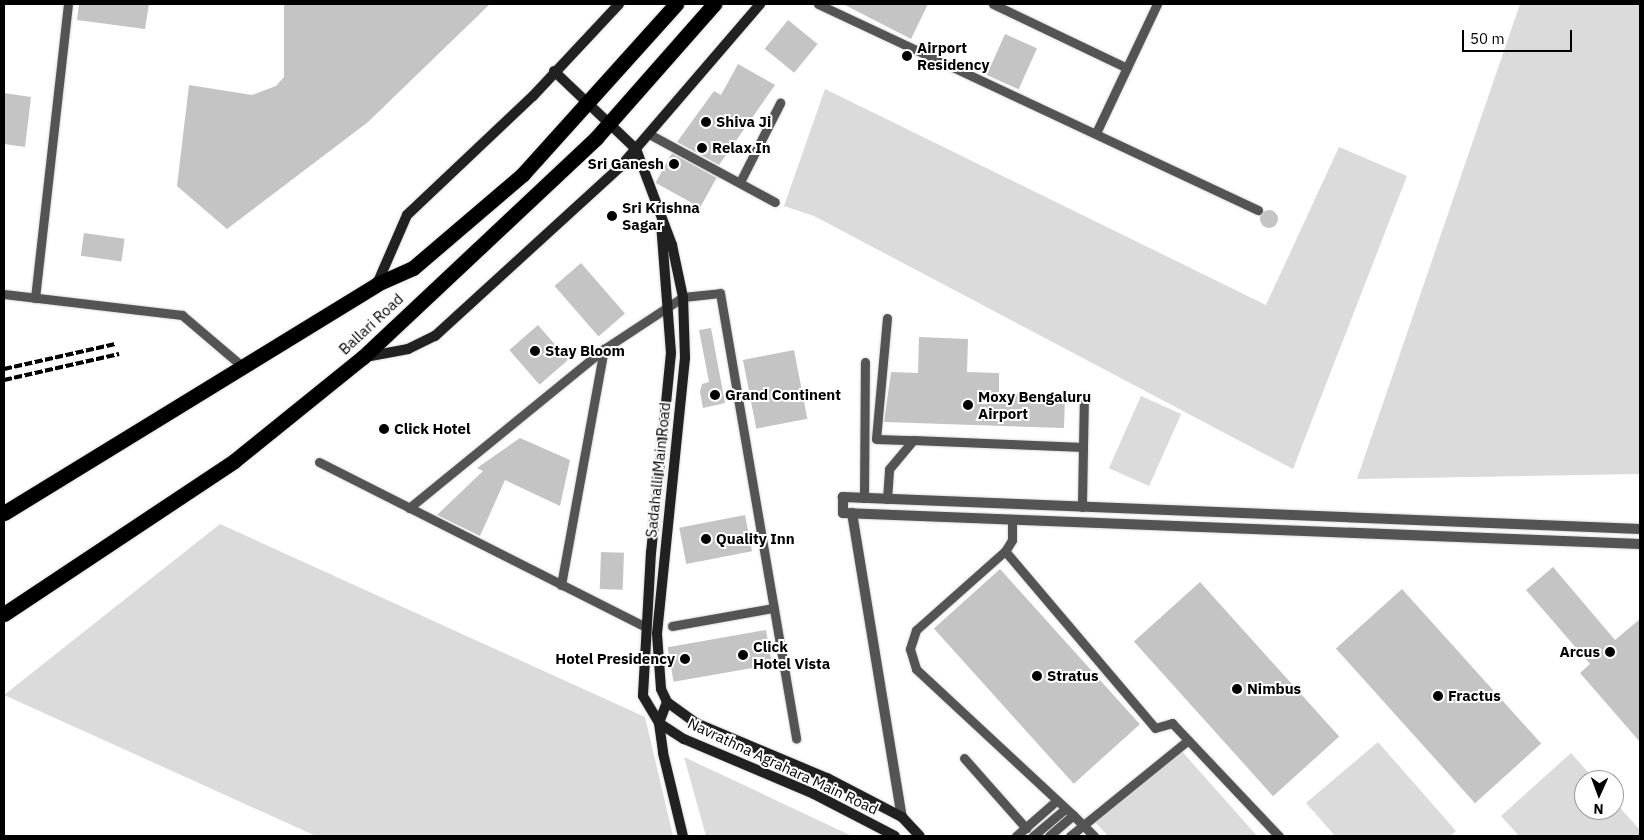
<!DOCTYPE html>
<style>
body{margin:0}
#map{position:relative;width:1644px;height:840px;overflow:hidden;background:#fff;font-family:"IBM Plex Sans",sans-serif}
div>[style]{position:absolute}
.green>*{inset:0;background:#dbdbdb;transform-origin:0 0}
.building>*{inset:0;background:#c4c4c4;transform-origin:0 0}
.round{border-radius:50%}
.roads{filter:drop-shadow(0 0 1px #dbdbdb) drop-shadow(0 0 1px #dbdbdb)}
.lane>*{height:9px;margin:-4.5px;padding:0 4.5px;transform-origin:4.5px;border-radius:4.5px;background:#545454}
.street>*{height:10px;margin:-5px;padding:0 5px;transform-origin:5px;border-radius:5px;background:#545454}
.secondary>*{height:10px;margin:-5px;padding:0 5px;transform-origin:5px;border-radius:5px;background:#212121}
.highway>*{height:15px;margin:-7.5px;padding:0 7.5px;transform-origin:7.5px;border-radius:7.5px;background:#000}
.rail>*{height:4px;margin-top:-2px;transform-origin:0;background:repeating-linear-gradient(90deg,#000 0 8px,transparent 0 10.5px)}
.dots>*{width:14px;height:14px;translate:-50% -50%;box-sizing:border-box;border:2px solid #fff;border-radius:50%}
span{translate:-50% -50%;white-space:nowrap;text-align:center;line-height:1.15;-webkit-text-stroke:4px #fff;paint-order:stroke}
.poi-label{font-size:15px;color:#000;font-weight:700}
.left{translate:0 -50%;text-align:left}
.right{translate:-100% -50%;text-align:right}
.street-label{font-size:15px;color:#000}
.frame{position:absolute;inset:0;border:5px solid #000;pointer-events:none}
.north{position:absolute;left:1574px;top:770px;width:50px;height:50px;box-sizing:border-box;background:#fff;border:1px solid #999;border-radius:50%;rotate:182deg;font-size:14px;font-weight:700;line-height:20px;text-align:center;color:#000}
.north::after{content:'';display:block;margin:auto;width:18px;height:22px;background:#000;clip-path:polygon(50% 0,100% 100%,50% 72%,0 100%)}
.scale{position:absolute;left:1462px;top:30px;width:110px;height:22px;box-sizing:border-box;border:2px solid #000;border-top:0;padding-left:6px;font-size:15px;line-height:18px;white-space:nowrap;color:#000;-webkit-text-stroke:4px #fff;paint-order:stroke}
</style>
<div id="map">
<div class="green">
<div style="clip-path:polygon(1520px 4px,1640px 4px,1640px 474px,1357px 479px)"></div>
<div style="clip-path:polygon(825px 89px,1266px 305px,1339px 147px,1407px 176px,1293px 469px,814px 216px,784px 206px)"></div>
<div style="left:1141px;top:396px;width:44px;height:79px;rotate:24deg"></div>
<div style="clip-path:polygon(220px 524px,645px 717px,673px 836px,316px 836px,4px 695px)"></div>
<div style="clip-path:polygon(1378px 742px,1456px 831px,1450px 836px,1335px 836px,1306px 803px)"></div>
<div style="clip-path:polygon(1179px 748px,1257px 836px,1108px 836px,1095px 822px)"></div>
<div style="clip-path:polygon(1571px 753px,1595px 780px,1584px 780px,1584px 810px,1614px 810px,1614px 801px,1640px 830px,1640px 836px,1519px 836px,1501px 816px)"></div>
<div style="clip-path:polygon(684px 757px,852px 836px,706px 836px)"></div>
</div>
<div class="building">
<div style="clip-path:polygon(79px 4px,149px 4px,145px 29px,77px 20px)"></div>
<div style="clip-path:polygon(284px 4px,490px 4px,368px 122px,227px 229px,177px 186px,189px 85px,252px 95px,276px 86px,284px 77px)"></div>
<div style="clip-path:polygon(843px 4px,928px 4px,911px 39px)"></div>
<div style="left:788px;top:20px;width:38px;height:37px;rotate:39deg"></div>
<div style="left:1005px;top:34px;width:35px;height:45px;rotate:24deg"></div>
<div style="clip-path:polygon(738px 64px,775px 85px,719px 165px,677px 142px,714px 91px,721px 95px)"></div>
<div style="clip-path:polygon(4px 93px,31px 97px,25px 147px,4px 144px)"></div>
<div style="left:672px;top:153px;width:51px;height:34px;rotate:29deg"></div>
<div class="round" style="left:1260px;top:210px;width:18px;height:18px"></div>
<div style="left:84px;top:233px;width:41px;height:23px;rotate:8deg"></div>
<div style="left:581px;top:263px;width:67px;height:35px;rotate:49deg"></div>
<div style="left:538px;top:325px;width:46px;height:38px;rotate:49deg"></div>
<div style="clip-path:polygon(711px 328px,725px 403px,703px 408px,700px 392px,702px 384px,709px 382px,699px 330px)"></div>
<div style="clip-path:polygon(919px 337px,968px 339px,967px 372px,999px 373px,999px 392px,1065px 396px,1064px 428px,884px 422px,891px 372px,918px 373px)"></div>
<div style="left:794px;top:350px;width:70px;height:52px;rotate:79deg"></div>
<div style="clip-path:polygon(520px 438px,570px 460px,560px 506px,505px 480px,480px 536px,437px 515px,483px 471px,477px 468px)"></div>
<div style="left:745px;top:515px;width:37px;height:67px;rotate:79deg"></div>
<div style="left:601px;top:552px;width:23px;height:37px;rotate:2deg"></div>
<div style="clip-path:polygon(1553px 567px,1615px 640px,1640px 619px,1640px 742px,1580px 673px,1590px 664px,1526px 590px)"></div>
<div style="left:1000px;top:569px;width:209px;height:89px;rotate:48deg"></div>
<div style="left:1200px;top:582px;width:208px;height:89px;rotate:48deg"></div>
<div style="left:1402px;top:589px;width:208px;height:89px;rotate:48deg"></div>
<div style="left:766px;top:630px;width:35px;height:100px;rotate:80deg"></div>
</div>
<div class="roads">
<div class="lane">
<div style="left:818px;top:4px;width:486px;rotate:25.1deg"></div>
<div style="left:993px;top:4px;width:148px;rotate:25.5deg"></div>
<div style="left:1096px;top:133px;width:143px;rotate:-64.7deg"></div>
<div style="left:649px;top:134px;width:143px;rotate:28.4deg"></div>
<div style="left:740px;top:182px;width:89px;rotate:-63.1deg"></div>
<div style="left:4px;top:294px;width:179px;rotate:6.7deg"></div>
<div style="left:182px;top:315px;width:80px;rotate:40.4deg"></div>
<div style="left:35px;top:298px;width:296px;rotate:-83.6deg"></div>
<div style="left:887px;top:318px;width:121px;rotate:95.2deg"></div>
<div style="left:876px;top:439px;width:37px;rotate:2deg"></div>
<div style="left:1083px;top:447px;width:50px;rotate:-88.9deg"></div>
<div style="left:319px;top:462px;width:365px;rotate:26.8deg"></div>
<div style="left:864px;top:498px;width:136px;rotate:-89.6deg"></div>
<div style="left:887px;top:499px;width:30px;rotate:-86deg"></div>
<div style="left:889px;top:469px;width:38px;rotate:-50deg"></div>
<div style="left:913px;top:440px;width:170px;rotate:2.4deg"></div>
<div style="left:1083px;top:447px;width:60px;rotate:91deg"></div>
<div style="left:409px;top:508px;width:252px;rotate:-39.2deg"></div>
<div style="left:604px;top:349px;width:95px;rotate:-33.4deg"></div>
<div style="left:683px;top:297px;width:37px;rotate:-6deg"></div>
<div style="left:720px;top:293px;width:452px;rotate:80.3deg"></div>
<div style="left:1012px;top:519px;width:21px;rotate:90deg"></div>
<div style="left:1012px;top:540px;width:13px;rotate:122deg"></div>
<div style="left:1005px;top:551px;width:119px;rotate:138.4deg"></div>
<div style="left:916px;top:630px;width:20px;rotate:108deg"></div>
<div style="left:910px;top:649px;width:21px;rotate:73deg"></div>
<div style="left:916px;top:669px;width:214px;rotate:42.9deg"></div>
<div style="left:1005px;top:551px;width:232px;rotate:49.7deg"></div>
<div style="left:1155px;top:728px;width:18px;rotate:-16deg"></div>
<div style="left:1172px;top:723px;width:156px;rotate:46.6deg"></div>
<div style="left:561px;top:585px;width:240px;rotate:-79.7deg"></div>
<div style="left:672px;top:626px;width:103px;rotate:-10.1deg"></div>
<div style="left:964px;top:758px;width:94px;rotate:48.5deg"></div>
<div style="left:1016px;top:836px;width:53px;rotate:-41.2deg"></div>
<div style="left:1033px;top:836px;width:42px;rotate:-40.2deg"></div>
<div style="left:1049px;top:836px;width:32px;rotate:-41deg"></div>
<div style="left:1073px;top:815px;width:30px;rotate:45deg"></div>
<div style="left:1070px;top:836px;width:152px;rotate:-39.1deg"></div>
</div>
<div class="street">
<div style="left:852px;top:513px;width:308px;rotate:80.7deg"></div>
<div style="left:1640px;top:529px;width:798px;rotate:-177.7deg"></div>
<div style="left:843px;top:497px;width:16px;rotate:90deg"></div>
<div style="left:843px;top:513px;width:798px;rotate:2.23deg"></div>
</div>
<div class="secondary">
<div style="left:554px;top:71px;width:113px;rotate:43.6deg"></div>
<div style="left:636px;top:149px;width:103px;rotate:69.4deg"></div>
<div style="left:672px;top:245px;width:53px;rotate:78.1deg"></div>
<div style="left:683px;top:297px;width:61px;rotate:88.1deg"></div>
<div style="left:685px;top:358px;width:277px;rotate:95.8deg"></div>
<div style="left:657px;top:634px;width:55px;rotate:85.8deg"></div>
<div style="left:661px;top:689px;width:14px;rotate:65deg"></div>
<div style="left:667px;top:702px;width:22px;rotate:111deg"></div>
<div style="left:659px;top:723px;width:30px;rotate:82deg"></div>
<div style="left:663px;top:753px;width:85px;rotate:76.5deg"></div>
<div style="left:661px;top:223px;width:130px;rotate:85.6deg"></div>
<div style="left:671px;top:353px;width:200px;rotate:95.7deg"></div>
<div style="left:651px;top:552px;width:144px;rotate:93.2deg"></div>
<div style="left:643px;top:696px;width:31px;rotate:59deg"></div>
<div style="left:659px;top:723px;width:30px;rotate:33deg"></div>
<div style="left:684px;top:739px;width:141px;rotate:22.9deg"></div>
<div style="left:814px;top:794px;width:91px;rotate:27.4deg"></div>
<div style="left:377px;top:284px;width:75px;rotate:-66.5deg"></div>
<div style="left:407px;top:215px;width:173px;rotate:-43.4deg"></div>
<div style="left:533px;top:96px;width:126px;rotate:-46.9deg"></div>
<div style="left:365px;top:357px;width:44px;rotate:-10.5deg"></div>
<div style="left:408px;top:349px;width:30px;rotate:-26deg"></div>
<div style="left:435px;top:336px;width:251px;rotate:-42.4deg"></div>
<div style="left:620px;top:167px;width:215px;rotate:-49.3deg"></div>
<div style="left:667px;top:702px;width:36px;rotate:36deg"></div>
<div style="left:696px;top:723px;width:142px;rotate:22.8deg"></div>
<div style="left:827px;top:778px;width:85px;rotate:27.5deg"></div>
<div style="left:902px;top:817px;width:26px;rotate:47deg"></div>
</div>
<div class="highway">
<div style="left:4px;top:513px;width:438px;rotate:-31.5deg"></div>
<div style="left:377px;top:284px;width:39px;rotate:-24deg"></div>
<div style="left:413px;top:268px;width:145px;rotate:-40.5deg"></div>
<div style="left:523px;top:174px;width:229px;rotate:-48deg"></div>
<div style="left:4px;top:614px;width:276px;rotate:-33.6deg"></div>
<div style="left:234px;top:461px;width:166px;rotate:-38.9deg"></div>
<div style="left:363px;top:357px;width:320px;rotate:-43.2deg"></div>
<div style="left:596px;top:138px;width:179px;rotate:-48.6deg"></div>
</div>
</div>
<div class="rail">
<div style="left:4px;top:369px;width:114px;rotate:-12.7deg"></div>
<div style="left:4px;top:380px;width:118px;rotate:-12.7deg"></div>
</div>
<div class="dots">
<div style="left:907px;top:56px;background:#000"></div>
<div style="left:706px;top:122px;background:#000"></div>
<div style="left:702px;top:148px;background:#000"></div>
<div style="left:674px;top:164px;background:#000"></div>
<div style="left:612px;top:216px;background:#000"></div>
<div style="left:535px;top:351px;background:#000"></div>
<div style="left:715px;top:395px;background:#000"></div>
<div style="left:968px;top:405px;background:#000"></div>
<div style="left:384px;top:429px;background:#000"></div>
<div style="left:706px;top:539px;background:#000"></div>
<div style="left:1610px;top:652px;background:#000"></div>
<div style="left:743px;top:655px;background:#000"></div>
<div style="left:685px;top:659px;background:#000"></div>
<div style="left:1037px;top:676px;background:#000"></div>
<div style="left:1237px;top:689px;background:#000"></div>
<div style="left:1438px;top:696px;background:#000"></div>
</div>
<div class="poi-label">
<span class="left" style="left:917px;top:56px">Airport<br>Residency</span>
<span class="left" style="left:716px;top:122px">Shiva Ji</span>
<span class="left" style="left:712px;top:148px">Relax In</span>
<span class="right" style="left:664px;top:164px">Sri Ganesh</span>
<span class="left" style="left:622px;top:216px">Sri Krishna<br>Sagar</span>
<span class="left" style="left:545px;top:351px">Stay Bloom</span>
<span class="left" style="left:725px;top:395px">Grand Continent</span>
<span class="left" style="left:978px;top:405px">Moxy Bengaluru<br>Airport</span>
<span class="left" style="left:394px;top:429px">Click Hotel</span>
<span class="left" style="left:716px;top:539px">Quality Inn</span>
<span class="left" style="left:753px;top:655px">Click<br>Hotel Vista</span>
<span class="right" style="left:1600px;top:652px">Arcus</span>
<span class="right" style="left:675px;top:659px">Hotel Presidency</span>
<span class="left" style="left:1047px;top:676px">Stratus</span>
<span class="left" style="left:1247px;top:689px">Nimbus</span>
<span class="left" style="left:1448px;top:696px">Fractus</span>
</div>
<div class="street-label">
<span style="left:371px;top:324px;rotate:-43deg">Ballari Road</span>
<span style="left:658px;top:470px;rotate:-84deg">Sadahalli Main Road</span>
<span style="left:783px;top:766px;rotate:25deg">Navrathna Agrahara Main Road</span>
</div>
<div class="frame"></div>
<div class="north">N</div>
<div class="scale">50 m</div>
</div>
